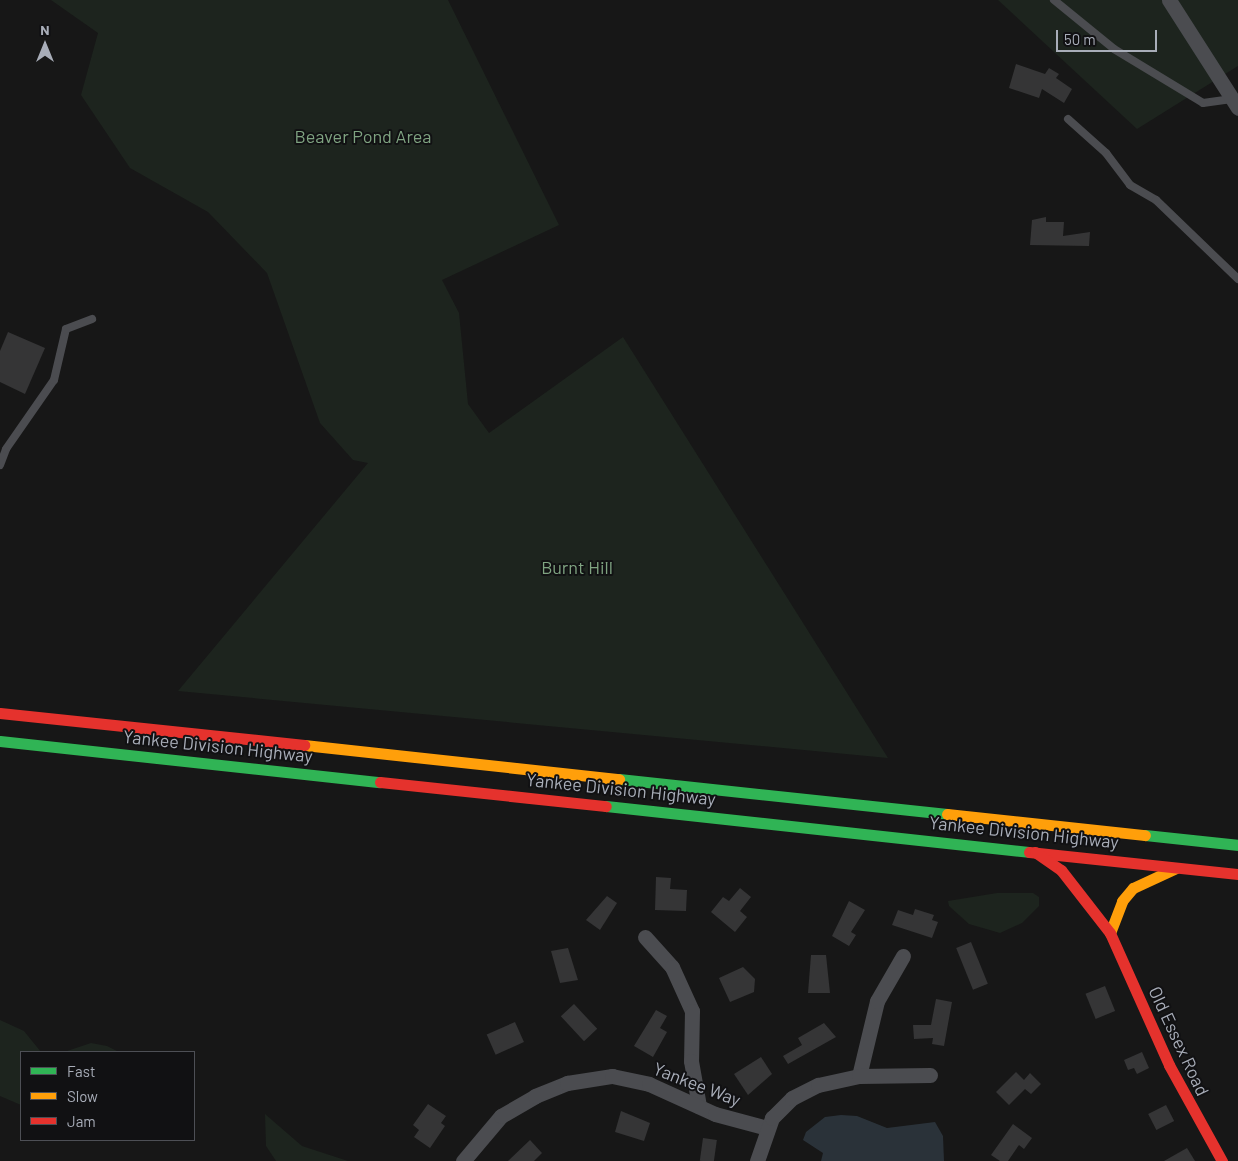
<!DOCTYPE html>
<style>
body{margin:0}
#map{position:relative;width:1238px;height:1161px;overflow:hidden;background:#171717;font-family:Barlow,sans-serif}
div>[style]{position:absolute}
.green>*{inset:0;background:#1d241e}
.water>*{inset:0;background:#2a3239}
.building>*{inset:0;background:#353536;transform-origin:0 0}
.lane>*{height:8px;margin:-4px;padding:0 4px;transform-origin:4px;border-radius:4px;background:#4b4c50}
.street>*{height:15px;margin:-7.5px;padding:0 7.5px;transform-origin:7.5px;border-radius:7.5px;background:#4b4c50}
.fast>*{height:11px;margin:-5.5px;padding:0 5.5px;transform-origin:5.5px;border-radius:5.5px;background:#30b455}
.slow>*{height:11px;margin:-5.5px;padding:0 5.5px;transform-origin:5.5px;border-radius:5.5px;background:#ff9f0a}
.jam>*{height:11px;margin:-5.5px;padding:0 5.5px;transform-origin:5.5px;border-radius:5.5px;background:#e5322d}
span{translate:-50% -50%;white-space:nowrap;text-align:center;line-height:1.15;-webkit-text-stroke:4px #111113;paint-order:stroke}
.park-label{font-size:18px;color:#7fa381}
.street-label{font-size:18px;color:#a8adb8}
.legend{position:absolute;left:20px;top:1051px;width:175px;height:90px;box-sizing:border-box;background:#111113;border:1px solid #4d4f55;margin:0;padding:6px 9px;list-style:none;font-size:15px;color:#a8adb8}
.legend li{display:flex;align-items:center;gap:10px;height:25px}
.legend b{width:25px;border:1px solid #4d4f55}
.north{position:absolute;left:20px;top:20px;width:50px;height:50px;-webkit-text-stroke:4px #111113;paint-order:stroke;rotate:0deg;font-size:14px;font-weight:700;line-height:20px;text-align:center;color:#a8adb8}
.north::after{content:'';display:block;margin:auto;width:18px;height:22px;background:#a8adb8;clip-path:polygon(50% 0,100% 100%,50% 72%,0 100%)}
.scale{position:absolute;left:1056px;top:30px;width:101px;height:22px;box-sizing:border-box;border:2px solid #a8adb8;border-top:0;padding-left:6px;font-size:15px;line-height:18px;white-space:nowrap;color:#a8adb8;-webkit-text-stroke:4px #111113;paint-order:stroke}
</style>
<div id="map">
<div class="green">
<div style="clip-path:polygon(51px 0,448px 0,559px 225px,442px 280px,459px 313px,468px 404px,489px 433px,623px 337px,888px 758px,178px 691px,368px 463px,353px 460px,320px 423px,267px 273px,208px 212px,130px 168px,81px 95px,98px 33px)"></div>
<div style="clip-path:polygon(998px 0,1238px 0,1238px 66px,1137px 129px)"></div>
<div style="clip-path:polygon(997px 893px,1033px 893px,1039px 897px,1039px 906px,1022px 923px,1000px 933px,969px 924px,949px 906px,948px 901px)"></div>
<div style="clip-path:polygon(0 1020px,24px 1031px,41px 1052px,21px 1052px,21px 1105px,0 1096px)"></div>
<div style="clip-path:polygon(91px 1043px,107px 1046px,119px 1052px,64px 1052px)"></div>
<div style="clip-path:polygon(265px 1114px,302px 1146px,348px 1161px,276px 1161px,266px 1146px)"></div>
</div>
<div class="water">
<div style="clip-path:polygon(841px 1115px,857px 1116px,887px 1128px,935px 1122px,943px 1136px,944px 1161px,821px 1161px,823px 1153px,803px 1140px,806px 1132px,825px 1117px)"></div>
</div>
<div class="building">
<div style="clip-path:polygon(1016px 64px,1045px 74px,1049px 68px,1059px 74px,1056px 78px,1072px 89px,1064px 103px,1042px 89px,1039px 98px,1009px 88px)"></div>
<div style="clip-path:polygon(1046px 217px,1046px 222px,1064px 222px,1063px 236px,1090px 232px,1089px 246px,1030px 245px,1032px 220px)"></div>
<div style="clip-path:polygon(8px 332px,45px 348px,25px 394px,0 382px,0 351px)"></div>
<div style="clip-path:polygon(656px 877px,671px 878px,670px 889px,687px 890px,686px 911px,655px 910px)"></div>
<div style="clip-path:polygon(740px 888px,751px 897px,740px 911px,747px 917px,735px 932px,711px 912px,723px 897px,729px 901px)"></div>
<div style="clip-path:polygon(607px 896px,617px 903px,600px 930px,586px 920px)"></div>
<div style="clip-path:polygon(849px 901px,865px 910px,851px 932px,856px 935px,849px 946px,832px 936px)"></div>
<div style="clip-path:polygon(915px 909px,934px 915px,932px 920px,938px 922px,932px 938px,892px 925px,898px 910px,913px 915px)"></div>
<div style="left:971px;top:942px;width:45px;height:16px;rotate:68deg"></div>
<div style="clip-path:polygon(568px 948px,578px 980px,560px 983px,551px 951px)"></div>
<div style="clip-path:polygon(811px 955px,826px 955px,830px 993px,808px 993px)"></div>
<div style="clip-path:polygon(743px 967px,755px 979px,754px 992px,730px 1002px,719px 978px)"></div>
<div style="left:1105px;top:986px;width:27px;height:21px;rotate:68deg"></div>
<div style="clip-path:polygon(936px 999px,952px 1002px,944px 1046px,932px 1044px,933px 1038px,914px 1039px,913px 1025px,931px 1025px)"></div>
<div style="left:574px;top:1004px;width:34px;height:18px;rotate:47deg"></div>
<div style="clip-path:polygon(656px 1010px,667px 1016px,660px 1028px,667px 1032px,653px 1057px,634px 1046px)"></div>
<div style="left:515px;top:1022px;width:22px;height:31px;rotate:66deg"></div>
<div style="clip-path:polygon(824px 1023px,836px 1037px,788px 1064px,783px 1056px,802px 1045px,798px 1038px)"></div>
<div style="clip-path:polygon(1142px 1052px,1149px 1068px,1137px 1074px,1134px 1068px,1128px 1070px,1124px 1060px)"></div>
<div style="clip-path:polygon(761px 1057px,772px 1074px,748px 1095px,734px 1074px)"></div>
<div style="clip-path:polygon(1016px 1072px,1024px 1080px,1030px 1073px,1041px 1084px,1031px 1094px,1025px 1089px,1009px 1105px,996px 1092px)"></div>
<div style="clip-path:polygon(428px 1104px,446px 1116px,441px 1123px,445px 1126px,430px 1148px,414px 1137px,419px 1130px,413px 1125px)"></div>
<div style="left:1166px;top:1105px;width:18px;height:20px;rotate:63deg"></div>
<div style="clip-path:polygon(621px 1111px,650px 1123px,644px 1141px,615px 1132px)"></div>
<div style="clip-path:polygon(1013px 1124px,1032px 1138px,1024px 1149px,1019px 1145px,1008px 1161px,1000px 1161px,991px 1155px)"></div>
<div style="left:703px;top:1138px;width:14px;height:23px;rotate:8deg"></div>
<div style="clip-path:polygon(530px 1140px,542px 1153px,534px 1161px,508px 1161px)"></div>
<div style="clip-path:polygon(1187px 1148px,1195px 1161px,1164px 1161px)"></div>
</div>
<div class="lane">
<div style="left:1054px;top:0;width:77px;rotate:39.2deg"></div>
<div style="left:1114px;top:49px;width:104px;rotate:31.2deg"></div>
<div style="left:1203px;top:103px;width:29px;rotate:-8deg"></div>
<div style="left:1068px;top:119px;width:51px;rotate:41.8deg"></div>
<div style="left:1106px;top:153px;width:40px;rotate:53deg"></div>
<div style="left:1130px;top:185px;width:30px;rotate:30deg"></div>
<div style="left:1156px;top:200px;width:114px;rotate:43.9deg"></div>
<div style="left:0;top:465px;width:17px;rotate:-69deg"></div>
<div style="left:6px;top:449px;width:84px;rotate:-55.2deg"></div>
<div style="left:54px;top:380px;width:52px;rotate:-76.8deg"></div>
<div style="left:66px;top:329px;width:28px;rotate:-21deg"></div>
</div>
<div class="street">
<div style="left:1169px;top:0;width:128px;rotate:57.4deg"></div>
<div style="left:645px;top:937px;width:40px;rotate:48deg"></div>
<div style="left:672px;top:967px;width:48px;rotate:65.6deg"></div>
<div style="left:692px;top:1011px;width:50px;rotate:91.1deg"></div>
<div style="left:691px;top:1061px;width:46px;rotate:79.9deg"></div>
<div style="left:859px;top:1076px;width:77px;rotate:-76.5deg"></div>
<div style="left:877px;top:1001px;width:52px;rotate:-60deg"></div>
<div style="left:463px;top:1161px;width:59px;rotate:-49.8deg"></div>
<div style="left:501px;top:1116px;width:39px;rotate:-30deg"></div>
<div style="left:535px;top:1096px;width:35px;rotate:-22deg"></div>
<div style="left:567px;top:1083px;width:46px;rotate:-8.8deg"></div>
<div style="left:612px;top:1076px;width:38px;rotate:12deg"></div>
<div style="left:649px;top:1084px;width:72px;rotate:24.4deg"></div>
<div style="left:715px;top:1114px;width:54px;rotate:15.1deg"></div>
<div style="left:757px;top:1161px;width:46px;rotate:-70.8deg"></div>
<div style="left:772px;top:1118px;width:28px;rotate:-45deg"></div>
<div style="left:792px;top:1098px;width:29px;rotate:-27deg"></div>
<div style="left:818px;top:1085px;width:42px;rotate:-12.4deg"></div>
<div style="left:859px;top:1076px;width:71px;rotate:-0.8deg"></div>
</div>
<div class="fast">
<div style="left:0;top:741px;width:382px;rotate:6.2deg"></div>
<div style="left:619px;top:779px;width:330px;rotate:6.1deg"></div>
<div style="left:606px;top:806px;width:425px;rotate:6.2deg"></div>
<div style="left:1145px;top:835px;width:94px;rotate:6.1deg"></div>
</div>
<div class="slow">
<div style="left:304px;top:745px;width:317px;rotate:6.2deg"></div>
<div style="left:947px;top:814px;width:199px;rotate:6.1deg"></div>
<div style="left:1110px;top:933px;width:34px;rotate:-69deg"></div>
<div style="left:1122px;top:901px;width:17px;rotate:-50deg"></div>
<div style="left:1133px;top:888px;width:47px;rotate:-24.9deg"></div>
</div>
<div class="jam">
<div style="left:0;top:713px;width:306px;rotate:6deg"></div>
<div style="left:380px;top:782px;width:227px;rotate:6.1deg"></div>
<div style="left:1029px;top:852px;width:210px;rotate:6deg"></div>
<div style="left:1035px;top:852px;width:32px;rotate:35deg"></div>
<div style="left:1061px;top:870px;width:80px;rotate:52.1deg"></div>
<div style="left:1110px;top:933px;width:145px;rotate:65.9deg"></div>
<div style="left:1169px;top:1065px;width:110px;rotate:61.1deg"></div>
</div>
<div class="park-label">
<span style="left:363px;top:136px">Beaver Pond Area</span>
<span style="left:577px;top:567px">Burnt Hill</span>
</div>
<div class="street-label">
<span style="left:218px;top:746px;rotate:6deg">Yankee Division Highway</span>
<span style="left:621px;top:789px;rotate:6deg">Yankee Division Highway</span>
<span style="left:1024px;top:832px;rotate:6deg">Yankee Division Highway</span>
<span style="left:1179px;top:1041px;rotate:65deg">Old Essex Road</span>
<span style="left:697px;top:1084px;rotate:21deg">Yankee Way</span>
</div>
<ul class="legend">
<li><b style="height:6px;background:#30b455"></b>Fast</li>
<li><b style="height:6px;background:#ff9f0a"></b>Slow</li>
<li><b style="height:6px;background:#e5322d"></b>Jam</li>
</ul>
<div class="north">N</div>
<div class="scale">50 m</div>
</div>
